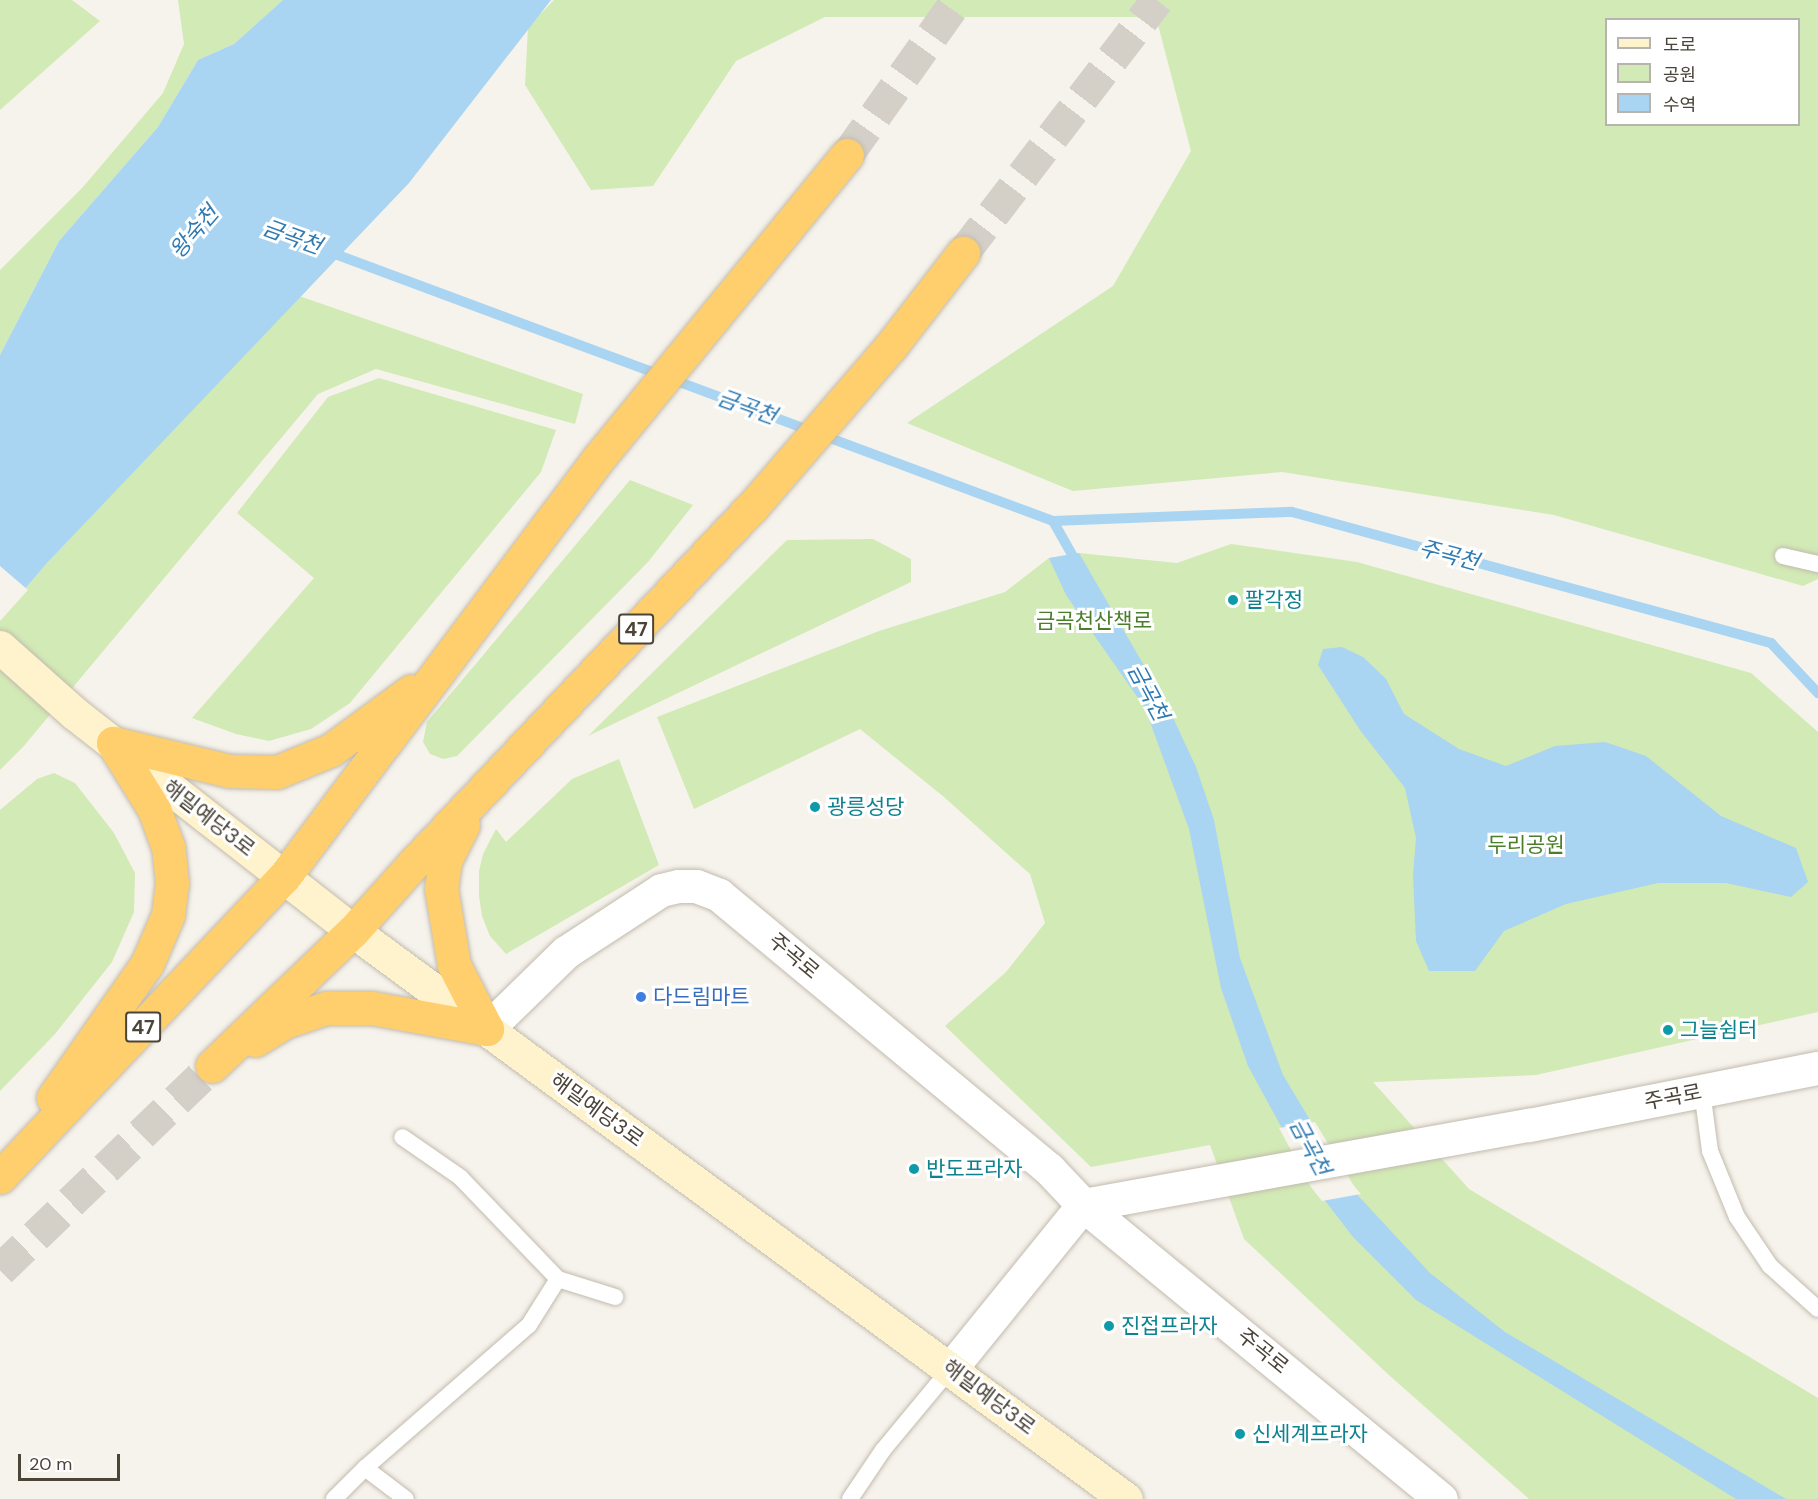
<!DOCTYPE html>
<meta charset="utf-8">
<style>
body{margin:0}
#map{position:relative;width:1818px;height:1499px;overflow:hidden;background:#f6f3ec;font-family:"DM Sans","Noto Sans KR",sans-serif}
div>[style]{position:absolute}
.green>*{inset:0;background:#d2eab5}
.water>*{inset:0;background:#a9d4f2}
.pier>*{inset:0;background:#f6f3ec}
.stream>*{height:10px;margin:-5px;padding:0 5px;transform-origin:5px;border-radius:5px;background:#a9d4f2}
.highway-tunnel>*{height:33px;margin-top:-16.5px;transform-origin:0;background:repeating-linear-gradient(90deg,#d4d0c8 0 33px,transparent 0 49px)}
.roads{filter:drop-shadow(0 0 2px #c2bbae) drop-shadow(0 0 2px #c2bbae)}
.lane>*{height:16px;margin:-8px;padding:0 8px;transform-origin:8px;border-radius:8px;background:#fff}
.street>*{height:33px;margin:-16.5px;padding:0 16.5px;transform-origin:16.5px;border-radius:16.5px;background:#fff}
.secondary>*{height:33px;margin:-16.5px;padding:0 16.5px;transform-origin:16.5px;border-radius:16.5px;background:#fff3cd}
.highway>*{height:33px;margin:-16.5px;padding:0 16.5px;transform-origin:16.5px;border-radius:16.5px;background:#ffcf6e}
.dots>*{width:16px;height:16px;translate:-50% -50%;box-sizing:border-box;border:3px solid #fff;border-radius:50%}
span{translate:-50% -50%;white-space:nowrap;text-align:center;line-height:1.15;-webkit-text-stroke:6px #fff;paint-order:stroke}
.shield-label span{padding:2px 4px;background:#fff;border:2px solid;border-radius:4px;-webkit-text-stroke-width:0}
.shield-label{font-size:20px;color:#4b4439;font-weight:700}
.culture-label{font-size:21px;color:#0d838f}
.left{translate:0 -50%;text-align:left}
.park-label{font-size:21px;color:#4a7f2a}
.street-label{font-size:21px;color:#4b4439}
.shop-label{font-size:21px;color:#366cbe}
.water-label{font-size:22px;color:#2e7ab2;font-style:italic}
.legend{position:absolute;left:1605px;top:18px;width:195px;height:108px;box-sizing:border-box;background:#fff;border:2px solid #b7b4b0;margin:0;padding:8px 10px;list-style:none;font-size:18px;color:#4b4439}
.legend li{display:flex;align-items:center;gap:12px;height:30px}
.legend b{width:30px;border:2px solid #b7b4b0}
.scale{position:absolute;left:18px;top:1454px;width:102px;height:27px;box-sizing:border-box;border:3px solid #4b4439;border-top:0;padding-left:8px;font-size:18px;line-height:21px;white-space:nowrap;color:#4b4439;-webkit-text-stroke:4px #fff;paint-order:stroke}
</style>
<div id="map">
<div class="green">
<div style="clip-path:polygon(0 0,72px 0,100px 21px,0 110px)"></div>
<div style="clip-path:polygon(178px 0,283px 0,234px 44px,198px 60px,158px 127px,59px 241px,0 355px,0 270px,83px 187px,163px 93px,184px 44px)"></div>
<div style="clip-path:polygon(evenodd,554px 0,1818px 0,1818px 579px,1803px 586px,1554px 515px,1282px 472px,1073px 491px,907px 423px,1113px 286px,1191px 151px,1156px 17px,825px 17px,736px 61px,653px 186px,591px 190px,525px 85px,528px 27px,554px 0,1606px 20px,1798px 20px,1798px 124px,1606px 124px,1606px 20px)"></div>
<div style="clip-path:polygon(299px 296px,583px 394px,575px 424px,376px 369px,318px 394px,23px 747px,0 770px,0 618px,47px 563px)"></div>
<div style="clip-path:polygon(379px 378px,556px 430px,541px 472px,350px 703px,311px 729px,269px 741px,236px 734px,192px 718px,314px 578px,237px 513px,328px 397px)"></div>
<div style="clip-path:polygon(630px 480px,693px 505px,648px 562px,457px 756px,443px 759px,430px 754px,423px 742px,427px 722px)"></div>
<div style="clip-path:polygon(873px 539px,911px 559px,911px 582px,588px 736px,787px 540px)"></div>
<div style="clip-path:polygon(1231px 544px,1357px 562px,1751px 673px,1818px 732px,1818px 1012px,1536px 1075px,1373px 1082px,1469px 1189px,1818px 1398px,1818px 1499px,1529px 1499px,1390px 1376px,1244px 1239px,1210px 1145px,1091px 1167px,945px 1026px,1006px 972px,1045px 923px,1030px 874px,1022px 867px,944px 797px,860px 729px,694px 809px,657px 717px,879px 631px,1005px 592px,1049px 558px,1079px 553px,1177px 563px)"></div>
<div style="clip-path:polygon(619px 759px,659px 865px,506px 954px,490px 936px,482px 916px,479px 896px,479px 871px,483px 854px,496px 829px,506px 842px,572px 779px)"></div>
<div style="clip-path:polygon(54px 773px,75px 783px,114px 833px,135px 873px,134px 912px,112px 962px,55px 1034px,0 1091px,0 810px,37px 779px)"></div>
</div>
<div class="water">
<div style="clip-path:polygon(283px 0,551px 0,409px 183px,47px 563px,0 618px,0 355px,59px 241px,158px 127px,198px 60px,234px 44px)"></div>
<div style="clip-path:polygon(1079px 553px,1168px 707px,1196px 767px,1214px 820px,1240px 958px,1283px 1075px,1351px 1188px,1430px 1273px,1505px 1332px,1786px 1499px,1736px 1499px,1416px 1300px,1353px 1237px,1313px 1185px,1248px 1066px,1221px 988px,1189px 829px,1145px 708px,1066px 595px,1049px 558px)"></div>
<div style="clip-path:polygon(1342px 647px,1363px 657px,1386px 679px,1404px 714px,1459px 749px,1506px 766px,1555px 746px,1605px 742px,1646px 756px,1721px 816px,1796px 848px,1808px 882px,1791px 897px,1726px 883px,1658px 883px,1566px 904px,1504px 931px,1475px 971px,1429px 971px,1416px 941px,1413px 875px,1416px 838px,1405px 788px,1360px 730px,1318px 665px,1323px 649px)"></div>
</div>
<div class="pier">
<div style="clip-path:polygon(0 566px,28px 590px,0 621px)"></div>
<div style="clip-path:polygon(1315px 1122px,1354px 1186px,1361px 1194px,1322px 1201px,1311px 1187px,1279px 1128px)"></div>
</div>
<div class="stream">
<div style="left:327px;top:251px;width:775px;rotate:20.4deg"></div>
<div style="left:1053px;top:521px;width:53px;rotate:60.5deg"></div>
<div style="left:1053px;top:521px;width:239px;rotate:-2.2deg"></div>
<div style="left:1292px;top:512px;width:497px;rotate:15.3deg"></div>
<div style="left:1771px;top:643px;width:69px;rotate:46.8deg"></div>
</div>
<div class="highway-tunnel">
<div style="left:847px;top:155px;width:190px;rotate:-54.6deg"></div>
<div style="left:963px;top:253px;width:319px;rotate:-52.5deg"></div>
<div style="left:0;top:1270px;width:294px;rotate:-43.9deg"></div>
</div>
<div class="roads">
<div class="lane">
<div style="left:1783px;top:556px;width:36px;rotate:13deg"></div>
<div style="left:1702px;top:1091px;width:61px;rotate:82.4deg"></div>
<div style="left:1710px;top:1151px;width:71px;rotate:67.8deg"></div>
<div style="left:1737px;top:1217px;width:59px;rotate:56deg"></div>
<div style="left:1770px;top:1266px;width:64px;rotate:41.9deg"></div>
<div style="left:558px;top:1279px;width:60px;rotate:17.5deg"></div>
<div style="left:365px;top:1468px;width:218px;rotate:-41.1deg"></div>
<div style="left:529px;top:1325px;width:54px;rotate:-57.8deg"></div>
<div style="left:558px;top:1279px;width:141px;rotate:-133.9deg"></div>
<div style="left:460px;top:1177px;width:70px;rotate:-145.4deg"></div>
<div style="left:334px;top:1499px;width:44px;rotate:-45deg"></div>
<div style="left:365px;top:1468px;width:51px;rotate:37.1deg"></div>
<div style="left:850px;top:1499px;width:59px;rotate:-56deg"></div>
<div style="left:883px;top:1450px;width:107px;rotate:-50.3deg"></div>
</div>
<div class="street">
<div style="left:487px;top:1029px;width:110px;rotate:-44.3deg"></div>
<div style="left:566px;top:952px;width:113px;rotate:-33.1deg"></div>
<div style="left:661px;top:890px;width:18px;rotate:-13deg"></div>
<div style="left:679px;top:886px;width:17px"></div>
<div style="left:696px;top:886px;width:25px;rotate:21deg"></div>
<div style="left:719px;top:895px;width:429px;rotate:39.7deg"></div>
<div style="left:1049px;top:1169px;width:50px;rotate:46.6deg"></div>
<div style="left:1083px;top:1205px;width:463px;rotate:39.4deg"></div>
<div style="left:951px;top:1368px;width:210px;rotate:-51deg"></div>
<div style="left:1083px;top:1205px;width:453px;rotate:-10.2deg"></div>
<div style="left:1529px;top:1125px;width:295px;rotate:-11.2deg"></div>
</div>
<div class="secondary">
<div style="left:0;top:647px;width:99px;rotate:41.7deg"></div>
<div style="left:74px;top:713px;width:354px;rotate:38deg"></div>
<div style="left:353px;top:931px;width:959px;rotate:36.31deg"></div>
</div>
<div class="highway">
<div style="left:113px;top:743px;width:120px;rotate:13.5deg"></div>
<div style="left:230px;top:771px;width:47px;rotate:1.2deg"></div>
<div style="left:277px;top:772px;width:58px;rotate:-22.2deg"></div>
<div style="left:331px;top:750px;width:99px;rotate:-36.4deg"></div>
<div style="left:463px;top:825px;width:40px;rotate:116.6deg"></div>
<div style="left:445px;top:861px;width:27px;rotate:98deg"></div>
<div style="left:441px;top:888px;width:78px;rotate:80.4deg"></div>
<div style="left:454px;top:965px;width:72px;rotate:62.7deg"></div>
<div style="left:255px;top:1040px;width:37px;rotate:-31deg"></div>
<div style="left:287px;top:1021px;width:41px;rotate:-18.4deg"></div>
<div style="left:326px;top:1008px;width:46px"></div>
<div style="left:372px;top:1008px;width:117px;rotate:10.3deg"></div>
<div style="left:212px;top:1066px;width:195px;rotate:-43.8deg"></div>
<div style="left:353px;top:931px;width:91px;rotate:-48.1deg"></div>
<div style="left:414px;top:863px;width:492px;rotate:-46.5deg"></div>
<div style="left:753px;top:506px;width:211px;rotate:-49.2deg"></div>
<div style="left:891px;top:346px;width:118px;rotate:-52.3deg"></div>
<div style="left:53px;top:1098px;width:164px;rotate:-55deg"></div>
<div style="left:147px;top:964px;width:53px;rotate:-66.8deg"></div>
<div style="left:168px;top:915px;width:32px;rotate:-83deg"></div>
<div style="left:172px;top:883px;width:36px;rotate:-96deg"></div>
<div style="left:168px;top:847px;width:40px;rotate:-110.2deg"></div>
<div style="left:154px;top:809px;width:78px;rotate:-121.8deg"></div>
<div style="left:0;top:1177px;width:413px;rotate:-46.6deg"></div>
<div style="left:284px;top:877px;width:523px;rotate:-53.09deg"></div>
<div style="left:598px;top:459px;width:393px;rotate:-50.7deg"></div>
</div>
</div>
<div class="dots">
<div style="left:1233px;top:600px;background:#0f9aa8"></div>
<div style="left:815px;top:807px;background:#0f9aa8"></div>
<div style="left:641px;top:997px;background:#3f7fe0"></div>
<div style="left:1668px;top:1030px;background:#0f9aa8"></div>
<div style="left:914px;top:1169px;background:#0f9aa8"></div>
<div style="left:1109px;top:1326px;background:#0f9aa8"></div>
<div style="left:1240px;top:1434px;background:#0f9aa8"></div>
</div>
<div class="shield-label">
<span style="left:636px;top:629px">47</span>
<span style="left:143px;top:1027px">47</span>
</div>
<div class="culture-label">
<span class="left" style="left:1245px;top:600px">팔각정</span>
<span class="left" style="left:827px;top:807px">광릉성당</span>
<span class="left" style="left:1680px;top:1030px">그늘쉼터</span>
<span class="left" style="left:926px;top:1169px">반도프라자</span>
<span class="left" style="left:1121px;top:1326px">진접프라자</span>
<span class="left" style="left:1252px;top:1434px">신세계프라자</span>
</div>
<div class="park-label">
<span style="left:1094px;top:621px">금곡천산책로</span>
<span style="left:1526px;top:845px">두리공원</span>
</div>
<div class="street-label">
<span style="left:209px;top:818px;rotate:38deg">해밀예당3로</span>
<span style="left:794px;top:956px;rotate:40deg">주곡로</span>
<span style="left:1673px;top:1097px;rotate:-11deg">주곡로</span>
<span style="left:597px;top:1110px;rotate:36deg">해밀예당3로</span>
<span style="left:1263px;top:1351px;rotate:39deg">주곡로</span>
<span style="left:989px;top:1397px;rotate:37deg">해밀예당3로</span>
</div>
<div class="shop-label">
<span class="left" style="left:653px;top:997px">다드림마트</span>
</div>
<div class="water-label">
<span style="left:194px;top:232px;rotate:-49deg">왕숙천</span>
<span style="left:292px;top:237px;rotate:20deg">금곡천</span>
<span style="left:747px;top:407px;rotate:20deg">금곡천</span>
<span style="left:1449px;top:555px;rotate:15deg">주곡천</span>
<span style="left:1148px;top:692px;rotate:62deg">금곡천</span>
<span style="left:1310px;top:1147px;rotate:62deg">금곡천</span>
</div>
<ul class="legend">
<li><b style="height:8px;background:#fff3cd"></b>도로</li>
<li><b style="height:16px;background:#d2eab5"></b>공원</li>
<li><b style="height:16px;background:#a9d4f2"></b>수역</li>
</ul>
<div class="scale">20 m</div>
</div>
